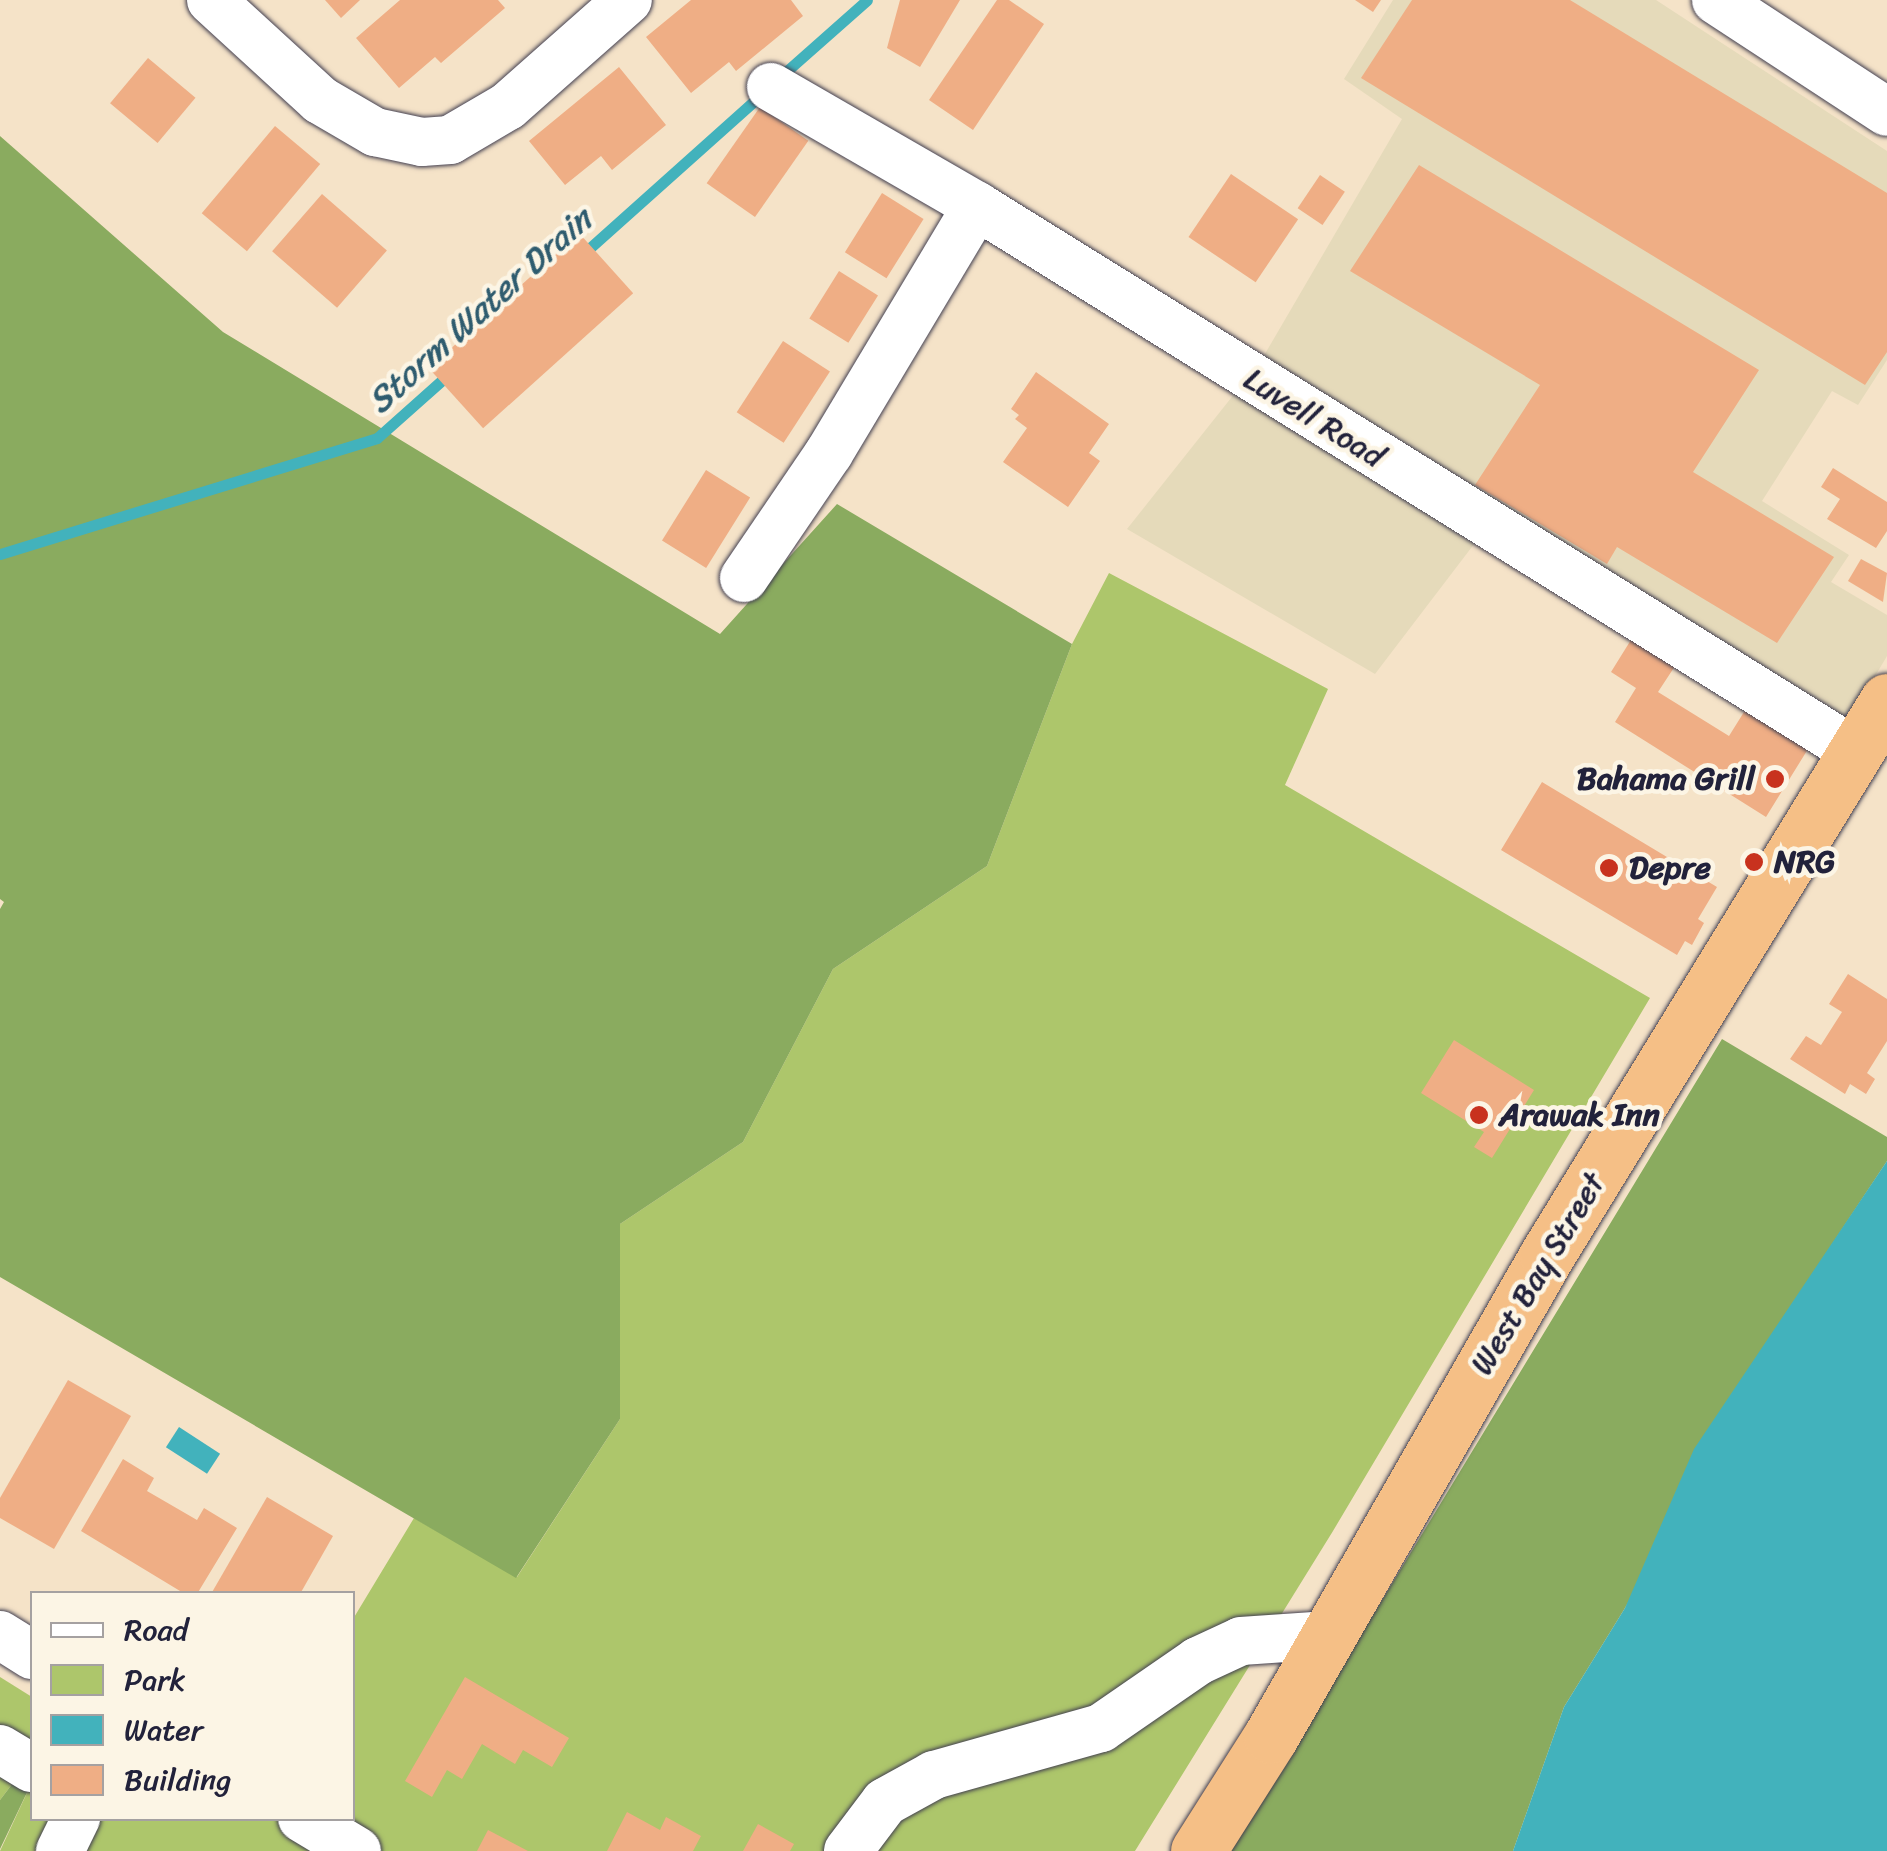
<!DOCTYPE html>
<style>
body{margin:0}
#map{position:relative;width:1887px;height:1851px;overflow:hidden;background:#f5e3c8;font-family:Sriracha,sans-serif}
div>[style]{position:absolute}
.built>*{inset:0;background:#e5daba}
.green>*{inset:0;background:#adc66b}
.forest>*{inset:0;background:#8aab5f}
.water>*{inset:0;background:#42b2bc;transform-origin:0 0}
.stream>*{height:11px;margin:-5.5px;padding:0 5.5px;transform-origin:5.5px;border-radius:5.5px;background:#42b2bc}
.building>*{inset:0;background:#efae85;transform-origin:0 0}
.roads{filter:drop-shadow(0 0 2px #423f50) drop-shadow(0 0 2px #423f50)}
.minor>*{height:48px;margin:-24px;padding:0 24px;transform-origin:24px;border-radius:24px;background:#fff}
.highway>*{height:55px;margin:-27.5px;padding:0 27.5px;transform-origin:27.5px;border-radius:27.5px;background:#f5bf86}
.dots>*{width:28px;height:28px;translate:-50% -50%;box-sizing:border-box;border:5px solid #fcf5e5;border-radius:50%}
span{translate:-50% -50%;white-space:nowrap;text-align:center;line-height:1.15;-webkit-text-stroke:9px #fcf5e5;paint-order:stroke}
.street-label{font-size:32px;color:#22223b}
.poi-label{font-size:32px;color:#22223b;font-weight:700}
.right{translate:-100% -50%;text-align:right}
.left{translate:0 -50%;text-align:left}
.water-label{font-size:35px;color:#2f5c6f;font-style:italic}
.legend{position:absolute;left:30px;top:1591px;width:325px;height:230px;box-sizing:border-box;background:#fcf5e5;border:2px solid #a5a1a1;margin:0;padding:12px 18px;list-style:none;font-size:30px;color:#22223b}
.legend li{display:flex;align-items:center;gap:20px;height:50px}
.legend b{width:50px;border:2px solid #a5a1a1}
</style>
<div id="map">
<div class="built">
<div style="clip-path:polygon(1393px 0,1656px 0,1887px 151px,1887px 360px,1858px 405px,1832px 391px,1762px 501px,1849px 555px,1831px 582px,1887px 615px,1887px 656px,1848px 722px,1497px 514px,1375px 674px,1127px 529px,1262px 359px,1402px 119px,1344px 79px)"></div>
</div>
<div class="green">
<div style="clip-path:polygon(1109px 573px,1328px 689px,1285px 785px,1650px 998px,1333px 1531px,1135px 1851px,0 1851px,32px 1782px,32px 1818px,352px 1818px,353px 1619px,414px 1518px,517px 1577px,620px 1419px,620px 1224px,743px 1142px,833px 969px,987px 866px,1072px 644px)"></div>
<div style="clip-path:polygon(0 1677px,32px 1697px,32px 1758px,0 1800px)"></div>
</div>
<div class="forest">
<div style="clip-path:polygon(0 136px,223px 332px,720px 634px,837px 504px,1072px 644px,987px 866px,833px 969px,743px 1142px,620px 1224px,620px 1419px,516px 1578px,0 1277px,0 909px,4px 902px,0 899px)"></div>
<div style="clip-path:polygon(1722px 1039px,1887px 1137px,1887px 1161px,1811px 1276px,1625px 1608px,1564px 1707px,1513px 1851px,1230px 1851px)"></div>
<div style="clip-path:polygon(32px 1758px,32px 1782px,0 1849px,0 1800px)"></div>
</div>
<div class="water">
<div style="clip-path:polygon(1887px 1161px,1887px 1851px,1513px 1851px,1564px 1707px,1625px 1608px,1694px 1449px)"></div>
<div style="left:179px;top:1427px;width:49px;height:24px;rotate:33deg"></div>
</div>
<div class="stream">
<div style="left:780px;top:77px;width:116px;rotate:-41.5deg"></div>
<div style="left:583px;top:254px;width:241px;rotate:-41.8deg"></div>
<div style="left:0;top:554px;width:394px;rotate:-17.1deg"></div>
<div style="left:377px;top:438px;width:98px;rotate:-41.7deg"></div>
</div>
<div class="building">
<div style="clip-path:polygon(325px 0,360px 0,341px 18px)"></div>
<div style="clip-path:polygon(400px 0,498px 0,505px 8px,441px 63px,435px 57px,399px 88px,356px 38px)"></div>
<div style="clip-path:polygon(691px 0,791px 0,803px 16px,736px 71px,729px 62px,691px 93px,646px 37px)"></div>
<div style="clip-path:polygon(900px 0,960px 0,920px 67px,887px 48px)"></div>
<div style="clip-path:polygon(997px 0,1009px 0,1044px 24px,973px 130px,929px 100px)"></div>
<div style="clip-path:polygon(1355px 0,1381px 0,1373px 12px)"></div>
<div style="clip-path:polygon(1412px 0,1570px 0,1887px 193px,1887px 352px,1865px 385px,1361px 78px)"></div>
<div style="left:148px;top:58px;width:62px;height:59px;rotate:40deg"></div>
<div style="clip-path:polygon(619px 67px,666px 125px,612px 170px,601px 156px,565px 185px,529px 141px)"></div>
<div style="left:760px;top:107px;width:59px;height:93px;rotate:35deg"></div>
<div style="left:275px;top:126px;width:59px;height:114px;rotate:40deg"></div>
<div style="clip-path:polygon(1419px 165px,1759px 370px,1693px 472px,1834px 557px,1777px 643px,1617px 547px,1607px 564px,1475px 485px,1540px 385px,1350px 271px)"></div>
<div style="left:1231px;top:174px;width:81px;height:76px;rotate:34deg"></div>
<div style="left:1320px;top:175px;width:30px;height:40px;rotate:34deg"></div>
<div style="left:882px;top:193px;width:49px;height:70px;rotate:32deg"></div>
<div style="left:322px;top:194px;width:86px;height:76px;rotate:41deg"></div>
<div style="left:579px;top:233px;width:81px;height:202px;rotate:48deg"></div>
<div style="left:839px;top:271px;width:46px;height:56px;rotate:32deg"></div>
<div style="left:783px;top:341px;width:56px;height:85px;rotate:33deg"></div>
<div style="clip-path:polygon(1036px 372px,1109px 424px,1089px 453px,1100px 461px,1068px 507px,1003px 462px,1027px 428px,1015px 419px,1019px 415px,1011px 409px)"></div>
<div style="clip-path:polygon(1833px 468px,1887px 502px,1887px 531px,1876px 548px,1827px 519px,1840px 499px,1821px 487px)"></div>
<div style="left:706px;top:470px;width:52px;height:83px;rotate:32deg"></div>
<div style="clip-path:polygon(1861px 559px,1887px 573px,1883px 602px,1848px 581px)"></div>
<div style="clip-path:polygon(1634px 635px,1677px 663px,1658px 692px,1729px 736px,1749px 704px,1808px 749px,1766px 817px,1615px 722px,1636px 688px,1611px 672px)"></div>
<div style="clip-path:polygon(1542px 782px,1717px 887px,1698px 919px,1704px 923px,1692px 945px,1685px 941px,1677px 955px,1501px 850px)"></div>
<div style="clip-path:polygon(1848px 974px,1887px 999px,1887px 1041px,1867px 1073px,1875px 1079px,1866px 1094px,1850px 1084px,1845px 1094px,1790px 1059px,1806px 1036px,1821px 1045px,1842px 1012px,1829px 1004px)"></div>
<div style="clip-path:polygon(1454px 1040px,1534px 1090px,1492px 1158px,1474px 1147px,1484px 1132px,1421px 1093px)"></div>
<div style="clip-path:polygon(68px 1380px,131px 1416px,54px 1549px,0 1518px,0 1498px)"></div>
<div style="clip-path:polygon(123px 1459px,154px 1478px,147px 1491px,197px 1520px,204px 1508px,237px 1528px,197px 1594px,185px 1594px,81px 1531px)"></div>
<div style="clip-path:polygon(267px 1497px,333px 1536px,300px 1594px,211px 1594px)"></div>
<div style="clip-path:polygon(465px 1677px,569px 1738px,552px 1767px,523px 1750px,515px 1764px,482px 1744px,462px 1779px,447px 1770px,432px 1797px,405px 1781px)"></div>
<div style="clip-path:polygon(627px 1812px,660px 1830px,666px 1817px,701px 1836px,693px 1851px,607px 1851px)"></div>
<div style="clip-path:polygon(758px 1824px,794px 1844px,790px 1851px,743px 1851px)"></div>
<div style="clip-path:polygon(488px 1830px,528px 1851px,477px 1851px)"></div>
</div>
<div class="roads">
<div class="minor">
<div style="left:211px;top:0;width:148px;rotate:42.5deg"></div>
<div style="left:320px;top:100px;width:64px;rotate:30.2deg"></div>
<div style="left:375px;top:132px;width:48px;rotate:12deg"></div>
<div style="left:422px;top:142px;width:28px;rotate:-4deg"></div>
<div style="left:450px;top:140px;width:67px;rotate:-30.4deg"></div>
<div style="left:508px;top:106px;width:160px;rotate:-41.5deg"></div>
<div style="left:1716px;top:0;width:204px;rotate:33.2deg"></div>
<div style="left:771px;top:87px;width:238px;rotate:30deg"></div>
<div style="left:977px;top:206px;width:1035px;rotate:31.85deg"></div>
<div style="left:744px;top:578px;width:151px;rotate:-55.8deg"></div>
<div style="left:829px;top:453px;width:288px;rotate:-59.1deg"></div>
<div style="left:0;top:1635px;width:38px;rotate:32deg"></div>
<div style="left:0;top:1749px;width:37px;rotate:31deg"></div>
<div style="left:302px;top:1818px;width:64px;rotate:31deg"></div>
<div style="left:60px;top:1851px;width:37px;rotate:-64deg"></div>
<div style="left:848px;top:1851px;width:61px;rotate:-52.9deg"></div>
<div style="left:885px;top:1802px;width:56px;rotate:-28.9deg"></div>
<div style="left:934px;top:1775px;width:173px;rotate:-15.7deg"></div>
<div style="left:1101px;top:1728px;width:118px;rotate:-34.6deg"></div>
<div style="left:1198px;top:1661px;width:47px;rotate:-24.9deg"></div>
<div style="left:1241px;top:1641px;width:88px;rotate:-3.9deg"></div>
</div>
<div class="highway">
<div style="left:1198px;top:1851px;width:136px;rotate:-57.6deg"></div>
<div style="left:1271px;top:1736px;width:555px;rotate:-60.15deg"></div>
<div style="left:1547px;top:1255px;width:650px;rotate:-58.46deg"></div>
</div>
</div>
<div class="dots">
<div style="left:1775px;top:779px;background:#c8321e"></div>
<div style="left:1754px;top:862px;background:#c8321e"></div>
<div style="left:1609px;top:868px;background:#c8321e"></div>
<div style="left:1479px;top:1115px;background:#c8321e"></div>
</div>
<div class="street-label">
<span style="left:1314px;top:418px;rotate:32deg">Luvell Road</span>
<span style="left:1538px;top:1274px;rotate:-59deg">West Bay Street</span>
</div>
<div class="poi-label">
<span class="right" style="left:1755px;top:779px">Bahama Grill</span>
<span class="left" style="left:1774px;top:862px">NRG</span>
<span class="left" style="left:1629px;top:868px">Depre</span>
<span class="left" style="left:1499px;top:1115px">Arawak Inn</span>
</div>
<div class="water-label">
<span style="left:479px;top:310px;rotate:-42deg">Storm Water Drain</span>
</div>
<ul class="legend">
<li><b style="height:12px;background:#fff"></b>Road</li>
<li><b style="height:28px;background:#adc66b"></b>Park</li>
<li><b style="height:28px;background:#42b2bc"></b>Water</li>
<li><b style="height:28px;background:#efae85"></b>Building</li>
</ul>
</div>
